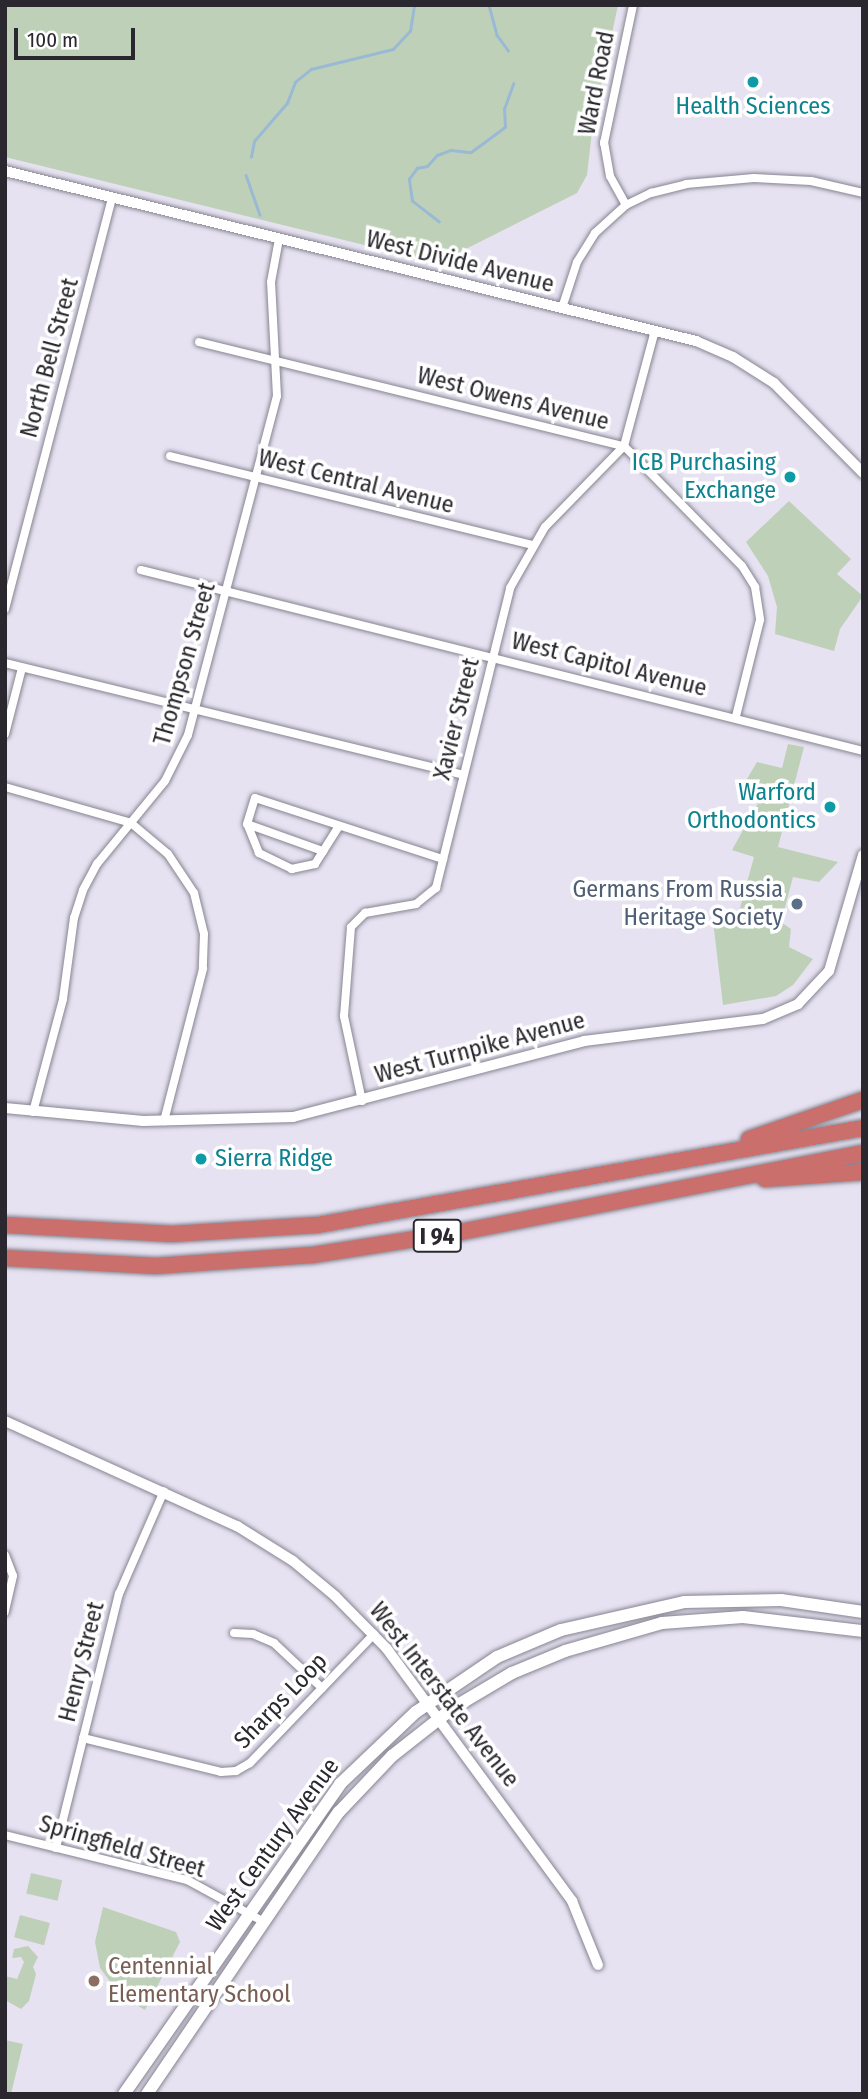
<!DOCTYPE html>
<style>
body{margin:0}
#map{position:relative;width:868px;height:2099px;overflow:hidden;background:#e6e2f1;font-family:"Fira Sans Condensed",sans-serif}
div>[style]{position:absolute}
.green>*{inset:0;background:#bed1b8;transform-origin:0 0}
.stream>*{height:2.5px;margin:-1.25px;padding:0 1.25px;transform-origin:1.25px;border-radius:1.25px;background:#9ab9d5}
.roads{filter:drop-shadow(0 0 2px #878491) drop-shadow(0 0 2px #878491)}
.minor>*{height:8px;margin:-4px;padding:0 4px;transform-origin:4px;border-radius:4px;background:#fff}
.tertiary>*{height:10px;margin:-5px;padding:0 5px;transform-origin:5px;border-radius:5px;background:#fff}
.secondary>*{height:12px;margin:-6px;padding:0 6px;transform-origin:6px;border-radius:6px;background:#fff}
.motorway>*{height:16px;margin:-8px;padding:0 8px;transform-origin:8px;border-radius:8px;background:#ca6f6b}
.dots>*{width:19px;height:19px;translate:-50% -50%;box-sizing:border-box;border:4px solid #fff;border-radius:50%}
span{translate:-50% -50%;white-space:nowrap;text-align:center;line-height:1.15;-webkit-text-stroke:7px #fff;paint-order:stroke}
.shield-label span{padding:2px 5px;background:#fff;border:2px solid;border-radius:5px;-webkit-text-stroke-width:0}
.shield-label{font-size:23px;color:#2a282e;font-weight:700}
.street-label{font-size:24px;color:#2a282e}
.culture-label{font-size:24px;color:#0d838f}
.right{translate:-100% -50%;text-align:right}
.left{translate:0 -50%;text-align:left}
.service-label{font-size:24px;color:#4e5e75}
.education-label{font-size:24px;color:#785e54}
.frame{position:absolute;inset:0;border:7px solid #2a282e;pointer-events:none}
.scale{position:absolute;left:14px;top:28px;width:121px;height:32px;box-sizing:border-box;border:4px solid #2a282e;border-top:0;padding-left:9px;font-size:21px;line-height:24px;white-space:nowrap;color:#2a282e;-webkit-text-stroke:5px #fff;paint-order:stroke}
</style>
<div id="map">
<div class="green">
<div style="clip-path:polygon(5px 5px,618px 5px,593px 123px,587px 175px,577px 193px,438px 263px,5px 157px)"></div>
<div style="clip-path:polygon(789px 501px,851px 559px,837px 574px,863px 596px,840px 629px,834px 651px,775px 634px,777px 607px,768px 576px,746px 542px)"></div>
<div style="clip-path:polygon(788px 744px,804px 747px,778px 847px,838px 862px,819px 882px,793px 877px,781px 922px,791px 929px,789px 947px,813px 959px,793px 985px,776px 996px,723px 1005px,713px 921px,735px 926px,754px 857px,732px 850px,766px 789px,747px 779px,757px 762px,782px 768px)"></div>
<div style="left:31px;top:1873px;width:32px;height:21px;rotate:13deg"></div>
<div style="clip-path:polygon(103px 1907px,176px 1932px,180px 1942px,145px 2010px,120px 1995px,100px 1968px,95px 1942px)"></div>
<div style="left:20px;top:1915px;width:31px;height:23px;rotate:15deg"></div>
<div style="clip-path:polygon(28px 1946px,38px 1957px,33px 1967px,36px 1974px,29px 2001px,21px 2009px,5px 2000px,5px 1976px,17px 1979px,24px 1962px,21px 1957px,12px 1958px,14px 1949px)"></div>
<div style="clip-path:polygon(5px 2040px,23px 2044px,11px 2094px,5px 2094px)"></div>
</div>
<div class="stream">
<div style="left:489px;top:5px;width:31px;rotate:75deg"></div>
<div style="left:497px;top:35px;width:19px;rotate:54deg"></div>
<div style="left:251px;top:157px;width:16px;rotate:-79deg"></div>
<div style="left:254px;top:141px;width:50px;rotate:-49deg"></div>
<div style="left:287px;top:103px;width:22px;rotate:-69deg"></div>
<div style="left:295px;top:82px;width:21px;rotate:-39deg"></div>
<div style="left:311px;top:69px;width:84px;rotate:-13.7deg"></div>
<div style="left:393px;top:49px;width:25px;rotate:-47deg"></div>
<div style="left:410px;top:31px;width:26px;rotate:-81deg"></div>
<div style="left:246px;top:175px;width:42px;rotate:70.7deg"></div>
<div style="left:439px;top:222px;width:34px;rotate:-142deg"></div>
<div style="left:412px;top:201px;width:22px;rotate:-98deg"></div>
<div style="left:409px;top:179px;width:14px;rotate:-54deg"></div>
<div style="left:417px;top:168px;width:10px;rotate:-11deg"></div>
<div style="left:427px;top:166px;width:15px;rotate:-48deg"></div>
<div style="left:437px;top:155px;width:15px;rotate:-20deg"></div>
<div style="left:451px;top:150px;width:20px;rotate:6deg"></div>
<div style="left:471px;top:152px;width:42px;rotate:-36.3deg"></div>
<div style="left:505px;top:127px;width:18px;rotate:-93deg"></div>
<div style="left:504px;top:109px;width:27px;rotate:-70deg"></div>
</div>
<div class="roads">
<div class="minor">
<div style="left:626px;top:205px;width:33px;rotate:-119deg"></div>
<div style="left:610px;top:176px;width:34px;rotate:-100deg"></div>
<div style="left:604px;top:143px;width:141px;rotate:-78.1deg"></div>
<div style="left:562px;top:308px;width:48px;rotate:-71.9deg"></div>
<div style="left:577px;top:262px;width:34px;rotate:-58deg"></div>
<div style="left:595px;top:233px;width:42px;rotate:-42.1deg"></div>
<div style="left:626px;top:205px;width:28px;rotate:-26deg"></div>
<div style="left:651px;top:193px;width:36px;rotate:-14deg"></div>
<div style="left:686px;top:184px;width:68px;rotate:-5deg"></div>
<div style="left:754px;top:178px;width:57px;rotate:3deg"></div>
<div style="left:811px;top:181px;width:53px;rotate:13deg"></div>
<div style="left:199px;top:342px;width:438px;rotate:13.8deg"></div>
<div style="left:624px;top:446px;width:168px;rotate:45.5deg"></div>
<div style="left:742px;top:566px;width:25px;rotate:58deg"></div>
<div style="left:755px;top:587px;width:33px;rotate:81deg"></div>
<div style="left:760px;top:620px;width:99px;rotate:104deg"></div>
<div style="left:170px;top:456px;width:373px;rotate:13.8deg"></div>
<div style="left:141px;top:570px;width:744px;rotate:14.07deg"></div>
<div style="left:5px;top:609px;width:425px;rotate:-75.4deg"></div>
<div style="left:5px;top:663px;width:472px;rotate:13.7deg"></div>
<div style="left:5px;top:734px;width:68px;rotate:-75.6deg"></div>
<div style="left:5px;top:787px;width:131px;rotate:15.9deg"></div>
<div style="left:131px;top:823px;width:48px;rotate:40deg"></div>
<div style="left:168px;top:854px;width:47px;rotate:56.3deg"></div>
<div style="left:194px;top:893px;width:42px;rotate:76.3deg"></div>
<div style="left:204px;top:934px;width:35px;rotate:92deg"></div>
<div style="left:203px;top:969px;width:157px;rotate:104.4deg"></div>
<div style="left:247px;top:824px;width:81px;rotate:19.6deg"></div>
<div style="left:339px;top:826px;width:45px;rotate:122.3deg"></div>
<div style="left:315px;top:864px;width:24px;rotate:168deg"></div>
<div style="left:292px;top:869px;width:37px;rotate:-154deg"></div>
<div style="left:259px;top:853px;width:31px;rotate:-112deg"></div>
<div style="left:247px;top:824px;width:27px;rotate:-73deg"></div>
<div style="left:255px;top:798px;width:198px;rotate:18deg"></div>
<div style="left:362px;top:1101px;width:87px;rotate:-102deg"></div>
<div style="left:344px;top:1016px;width:89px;rotate:-85.5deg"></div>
<div style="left:351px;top:927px;width:20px;rotate:-45deg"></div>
<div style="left:365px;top:913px;width:52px;rotate:-10deg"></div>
<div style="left:416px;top:904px;width:26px;rotate:-39deg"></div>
<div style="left:436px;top:888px;width:309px;rotate:-76.1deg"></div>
<div style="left:510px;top:588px;width:70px;rotate:-60.2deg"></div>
<div style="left:545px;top:527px;width:113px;rotate:-45.7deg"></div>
<div style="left:624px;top:446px;width:120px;rotate:-75deg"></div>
<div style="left:33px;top:1112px;width:117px;rotate:-75.1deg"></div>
<div style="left:63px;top:999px;width:82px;rotate:-82.3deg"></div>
<div style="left:74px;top:918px;width:29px;rotate:-72deg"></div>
<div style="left:83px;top:890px;width:30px;rotate:-62deg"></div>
<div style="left:97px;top:864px;width:107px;rotate:-50.7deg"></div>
<div style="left:165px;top:781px;width:51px;rotate:-63.4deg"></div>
<div style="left:188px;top:735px;width:350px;rotate:-75.3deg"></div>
<div style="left:277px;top:396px;width:114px;rotate:-93deg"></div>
<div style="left:271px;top:282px;width:44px;rotate:-79.5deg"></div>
<div style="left:5px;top:1555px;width:22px;rotate:69deg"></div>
<div style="left:13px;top:1576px;width:37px;rotate:103deg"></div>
<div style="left:234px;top:1633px;width:19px;rotate:3deg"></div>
<div style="left:253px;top:1634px;width:23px;rotate:23deg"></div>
<div style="left:274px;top:1643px;width:66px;rotate:43.2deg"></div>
<div style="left:83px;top:1738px;width:142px;rotate:13.8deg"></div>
<div style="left:221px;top:1772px;width:15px;rotate:-4deg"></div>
<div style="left:236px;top:1771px;width:16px;rotate:-30deg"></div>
<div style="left:250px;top:1763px;width:179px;rotate:-46.1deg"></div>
<div style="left:5px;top:1835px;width:187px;rotate:13.9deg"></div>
<div style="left:187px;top:1880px;width:88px;rotate:28.6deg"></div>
<div style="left:56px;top:1848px;width:262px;rotate:-76.1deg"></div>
<div style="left:119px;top:1594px;width:112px;rotate:-66.4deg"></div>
</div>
<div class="tertiary">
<div style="left:5px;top:171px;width:712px;rotate:13.82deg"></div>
<div style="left:696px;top:341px;width:40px;rotate:23.4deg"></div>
<div style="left:733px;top:357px;width:49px;rotate:32.4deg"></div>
<div style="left:774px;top:383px;width:127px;rotate:45.3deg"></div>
<div style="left:5px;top:1108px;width:139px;rotate:5.4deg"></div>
<div style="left:143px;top:1121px;width:150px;rotate:-1.5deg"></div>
<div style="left:293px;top:1117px;width:301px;rotate:-14.6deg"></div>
<div style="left:584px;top:1041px;width:180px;rotate:-7deg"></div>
<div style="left:763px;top:1019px;width:38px;rotate:-23deg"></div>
<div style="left:798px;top:1004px;width:45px;rotate:-46.8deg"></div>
<div style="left:829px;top:971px;width:121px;rotate:-73.7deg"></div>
<div style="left:5px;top:1421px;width:255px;rotate:24.4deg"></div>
<div style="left:237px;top:1526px;width:66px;rotate:32deg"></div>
<div style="left:293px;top:1561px;width:55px;rotate:39.8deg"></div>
<div style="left:335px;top:1596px;width:74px;rotate:45.5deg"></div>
<div style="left:387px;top:1649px;width:313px;rotate:53.7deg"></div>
<div style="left:572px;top:1901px;width:69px;rotate:67.9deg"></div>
</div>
<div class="secondary">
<div style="left:124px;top:2094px;width:378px;rotate:-55.1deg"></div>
<div style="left:340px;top:1784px;width:105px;rotate:-43.5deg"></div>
<div style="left:416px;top:1712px;width:98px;rotate:-34.2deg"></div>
<div style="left:497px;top:1657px;width:69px;rotate:-22.9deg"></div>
<div style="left:561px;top:1630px;width:126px;rotate:-12.8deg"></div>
<div style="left:684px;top:1602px;width:97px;rotate:-1.2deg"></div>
<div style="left:781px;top:1600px;width:83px;rotate:8.3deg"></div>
<div style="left:147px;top:2094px;width:341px;rotate:-55.8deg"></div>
<div style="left:339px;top:1812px;width:77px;rotate:-46.6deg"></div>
<div style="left:392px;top:1756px;width:78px;rotate:-38.2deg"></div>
<div style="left:453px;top:1708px;width:69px;rotate:-30.7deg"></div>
<div style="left:512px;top:1673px;width:57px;rotate:-22.5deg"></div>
<div style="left:565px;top:1651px;width:101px;rotate:-16.1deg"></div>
<div style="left:662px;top:1623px;width:81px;rotate:-4.2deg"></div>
<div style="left:743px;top:1617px;width:121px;rotate:6.7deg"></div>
</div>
<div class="motorway">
<div style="left:749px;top:1139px;width:120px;rotate:-18.9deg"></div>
<div style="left:765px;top:1179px;width:98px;rotate:-4.1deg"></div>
<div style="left:5px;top:1225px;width:167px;rotate:3.1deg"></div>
<div style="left:172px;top:1234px;width:146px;rotate:-3.5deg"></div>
<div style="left:318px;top:1225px;width:554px;rotate:-10.09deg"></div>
<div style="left:5px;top:1258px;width:151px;rotate:3deg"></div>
<div style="left:156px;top:1266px;width:157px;rotate:-4deg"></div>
<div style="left:313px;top:1255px;width:149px;rotate:-8.9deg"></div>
<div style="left:460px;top:1232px;width:411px;rotate:-11.1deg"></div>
</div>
</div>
<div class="dots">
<div style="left:753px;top:82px;background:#0f9aa8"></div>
<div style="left:790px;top:477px;background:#0f9aa8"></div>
<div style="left:830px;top:807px;background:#0f9aa8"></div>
<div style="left:797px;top:904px;background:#5c6f8a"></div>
<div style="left:201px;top:1159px;background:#0f9aa8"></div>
<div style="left:94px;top:1981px;background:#8d6e63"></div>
</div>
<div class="shield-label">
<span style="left:437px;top:1236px">I 94</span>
</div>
<div class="street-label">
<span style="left:597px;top:83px;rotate:-79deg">Ward Road</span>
<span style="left:460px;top:262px;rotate:14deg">West Divide Avenue</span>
<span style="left:50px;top:358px;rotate:-75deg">North Bell Street</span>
<span style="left:513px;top:399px;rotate:14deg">West Owens Avenue</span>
<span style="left:356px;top:482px;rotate:14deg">West Central Avenue</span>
<span style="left:185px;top:664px;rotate:-74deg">Thompson Street</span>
<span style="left:609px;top:665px;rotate:14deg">West Capitol Avenue</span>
<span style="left:457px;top:719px;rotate:-76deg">Xavier Street</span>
<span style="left:480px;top:1048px;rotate:-15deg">West Turnpike Avenue</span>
<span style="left:82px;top:1662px;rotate:-76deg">Henry Street</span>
<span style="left:444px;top:1695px;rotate:52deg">West Interstate Avenue</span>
<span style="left:281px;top:1701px;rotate:-46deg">Sharps Loop</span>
<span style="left:273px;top:1845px;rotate:-54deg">West Century Avenue</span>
<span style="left:122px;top:1847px;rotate:16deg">Springfield Street</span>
</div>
<div class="culture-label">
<span style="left:753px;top:107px">Health Sciences</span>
<span class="right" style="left:776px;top:477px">ICB Purchasing<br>Exchange</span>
<span class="right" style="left:816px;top:807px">Warford<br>Orthodontics</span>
<span class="left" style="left:215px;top:1159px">Sierra Ridge</span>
</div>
<div class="service-label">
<span class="right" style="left:783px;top:904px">Germans From Russia<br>Heritage Society</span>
</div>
<div class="education-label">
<span class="left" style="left:108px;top:1981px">Centennial<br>Elementary School</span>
</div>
<div class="frame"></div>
<div class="scale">100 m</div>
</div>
